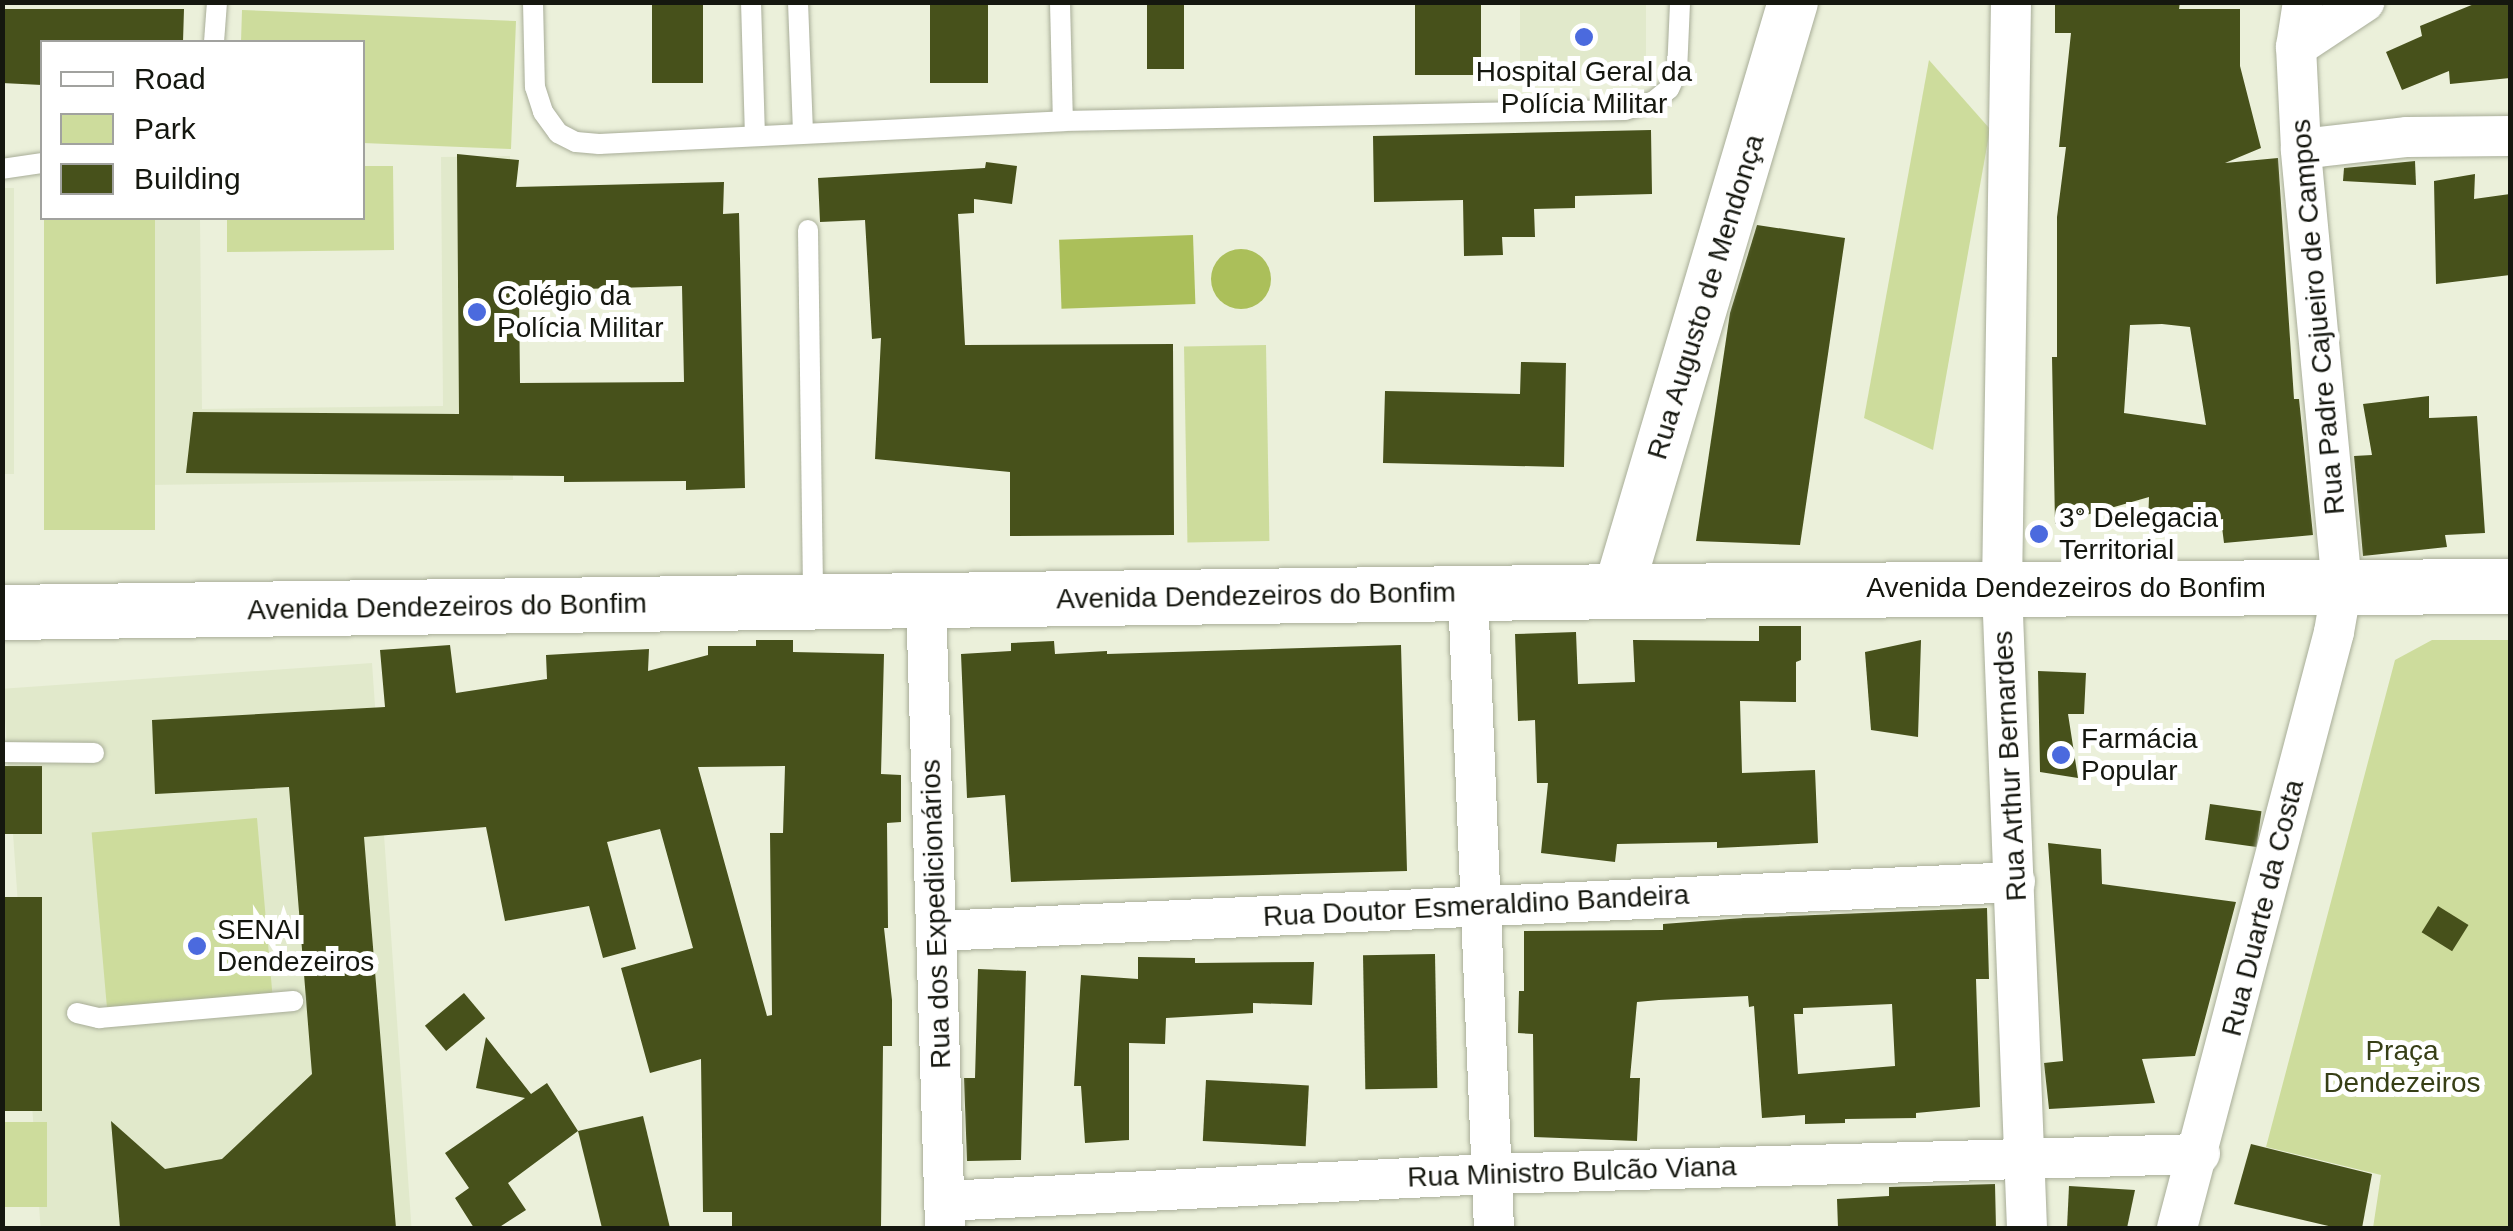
<!DOCTYPE html>
<meta charset="utf-8">
<style>
body{margin:0}
#map{position:relative;width:2513px;height:1231px;overflow:hidden;background:#ebf0da;font-family:Arial,sans-serif}
div>[style]{position:absolute}
.built>*{inset:0;background:#e1e9cb;transform-origin:0 0}
.green>*{inset:0;background:#cddc9c;transform-origin:0 0}
.water>*{inset:0;background:#abbf5a;transform-origin:0 0}
.round{border-radius:50%}
.building>*{inset:0;background:#47511b;transform-origin:0 0}
.roads{filter:drop-shadow(0 0 2px #a8ad98) drop-shadow(0 0 2px #a8ad98)}
.service>*{height:20px;margin:-10px;padding:0 10px;transform-origin:10px;border-radius:10px;background:#fff}
.minor>*{height:40px;margin:-20px;padding:0 20px;transform-origin:20px;border-radius:20px;background:#fff}
.tertiary>*{height:50px;margin:-25px;padding:0 25px;transform-origin:25px;border-radius:25px;background:#fff}
.secondary>*{height:55px;margin:-27.5px;padding:0 27.5px;transform-origin:27.5px;border-radius:27.5px;background:#fff}
.dots>*{width:28px;height:28px;translate:-50% -50%;box-sizing:border-box;border:5px solid #fff;border-radius:50%}
span{translate:-50% -50%;white-space:nowrap;text-align:center;line-height:1.15;-webkit-text-stroke:10px #fff;paint-order:stroke}
.poi-label{font-size:28px;color:#15170f}
.left{translate:0 -50%;text-align:left}
.street-label{font-size:28px;color:#15170f}
.park-label{font-size:28px;color:#373f16}
.frame{position:absolute;inset:0;border:5px solid #15170f;pointer-events:none}
.legend{position:absolute;left:40px;top:40px;width:325px;height:180px;box-sizing:border-box;background:#fff;border:2px solid #a1a29f;margin:0;padding:12px 18px;list-style:none;font-size:30px;color:#15170f}
.legend li{display:flex;align-items:center;gap:20px;height:50px}
.legend b{width:50px;border:2px solid #a1a29f}
</style>
<div id="map">
<div class="built">
<div style="left:1520px;top:3px;width:126px;height:72px"></div>
<div style="clip-path:polygon(510px 156px,513px 480px,147px 485px,144px 218px,200px 218px,202px 409px,443px 406px,441px 157px)"></div>
<div style="left:3px;top:188px;width:11px;height:286px"></div>
<div style="left:372px;top:663px;width:566px;height:370px;rotate:86deg"></div>
</div>
<div class="green">
<div style="clip-path:polygon(242px 10px,516px 21px,511px 149px,363px 143px,362px 42px,241px 42px)"></div>
<div style="clip-path:polygon(1929px 60px,1990px 129px,1933px 450px,1864px 418px)"></div>
<div style="clip-path:polygon(363px 166px,393px 166px,394px 250px,227px 252px,227px 218px,362px 218px)"></div>
<div style="left:44px;top:218px;width:111px;height:312px"></div>
<div style="left:1266px;top:345px;width:196px;height:82px;rotate:89deg"></div>
<div style="clip-path:polygon(2432px 640px,2510px 640px,2510px 1228px,2373px 1228px,2381px 1175px,2266px 1147px,2395px 660px)"></div>
<div style="left:257px;top:818px;width:177px;height:166px;rotate:85deg"></div>
<div style="left:3px;top:1122px;width:44px;height:85px"></div>
</div>
<div class="water">
<div style="left:1193px;top:235px;width:69px;height:134px;rotate:88deg"></div>
<div class="round" style="left:1211px;top:249px;width:60px;height:60px"></div>
</div>
<div class="building">
<div style="left:652px;top:2px;width:51px;height:81px"></div>
<div style="left:930px;top:2px;width:58px;height:81px"></div>
<div style="left:1147px;top:2px;width:37px;height:67px"></div>
<div style="left:1415px;top:2px;width:66px;height:73px"></div>
<div style="clip-path:polygon(evenodd,2055px 2px,2180px 2px,2179px 9px,2240px 9px,2240px 66px,2261px 148px,2225px 163px,2278px 158px,2294px 399px,2299px 399px,2313px 535px,2224px 543px,2222px 527px,2148px 523px,2149px 497px,2055px 524px,2052px 357px,2057px 357px,2057px 217px,2066px 147px,2059px 147px,2071px 33px,2055px 33px,2055px 2px,2162px 324px,2190px 327px,2206px 425px,2124px 413px,2130px 325px,2162px 324px)"></div>
<div style="clip-path:polygon(2479px 2px,2510px 2px,2510px 78px,2450px 84px,2449px 71px,2402px 90px,2386px 52px,2422px 36px,2420px 26px)"></div>
<div style="clip-path:polygon(2px 9px,184px 9px,183px 42px,42px 42px,42px 85px,2px 83px)"></div>
<div style="clip-path:polygon(1651px 130px,1652px 194px,1575px 196px,1575px 208px,1534px 209px,1535px 237px,1502px 237px,1503px 255px,1464px 256px,1463px 200px,1374px 202px,1373px 136px)"></div>
<div style="clip-path:polygon(evenodd,457px 154px,519px 160px,516px 187px,724px 182px,723px 214px,739px 213px,745px 488px,686px 490px,686px 481px,564px 482px,564px 476px,186px 473px,193px 412px,459px 414px,457px 154px,682px 286px,684px 382px,520px 383px,519px 291px,682px 286px)"></div>
<div style="clip-path:polygon(2415px 161px,2416px 185px,2343px 181px,2344px 168px)"></div>
<div style="clip-path:polygon(986px 162px,1017px 166px,1012px 204px,974px 199px,974px 213px,958px 214px,965px 345px,1173px 344px,1174px 535px,1010px 536px,1010px 472px,875px 459px,881px 338px,872px 339px,865px 220px,820px 222px,818px 178px,985px 168px)"></div>
<div style="clip-path:polygon(2475px 174px,2474px 199px,2510px 194px,2510px 275px,2436px 284px,2434px 181px)"></div>
<div style="clip-path:polygon(1757px 225px,1845px 238px,1800px 545px,1696px 541px,1730px 313px)"></div>
<div style="clip-path:polygon(1521px 362px,1566px 363px,1564px 467px,1383px 463px,1385px 391px,1520px 394px)"></div>
<div style="clip-path:polygon(2429px 396px,2429px 418px,2477px 416px,2485px 533px,2445px 535px,2447px 547px,2363px 556px,2354px 456px,2372px 455px,2363px 404px)"></div>
<div style="clip-path:polygon(1759px 626px,1801px 626px,1801px 660px,1796px 662px,1796px 702px,1740px 701px,1742px 773px,1815px 770px,1818px 843px,1717px 848px,1717px 842px,1617px 844px,1615px 862px,1541px 853px,1548px 783px,1537px 783px,1535px 720px,1518px 721px,1515px 634px,1576px 632px,1578px 684px,1635px 682px,1633px 640px,1759px 641px)"></div>
<div style="clip-path:polygon(evenodd,756px 640px,793px 640px,793px 652px,884px 654px,881px 774px,901px 775px,901px 822px,887px 823px,888px 928px,884px 928px,892px 1000px,892px 1046px,883px 1046px,881px 1228px,732px 1228px,732px 1212px,703px 1212px,701px 1059px,650px 1073px,621px 968px,693px 948px,660px 829px,607px 842px,636px 949px,603px 958px,589px 906px,505px 921px,486px 827px,364px 837px,396px 1228px,120px 1228px,111px 1121px,165px 1169px,222px 1159px,312px 1074px,289px 787px,155px 794px,152px 720px,385px 707px,380px 650px,450px 645px,456px 693px,547px 679px,546px 655px,649px 649px,648px 671px,708px 655px,708px 646px,756px 646px,756px 640px,785px 766px,783px 833px,770px 833px,772px 1015px,767px 1016px,698px 767px,785px 766px)"></div>
<div style="clip-path:polygon(1921px 640px,1918px 737px,1871px 730px,1865px 652px)"></div>
<div style="clip-path:polygon(1054px 641px,1055px 654px,1107px 651px,1107px 654px,1401px 645px,1407px 871px,1011px 882px,1005px 795px,967px 798px,961px 654px,1011px 651px,1011px 643px)"></div>
<div style="clip-path:polygon(2038px 671px,2086px 673px,2084px 714px,2068px 714px,2078px 778px,2040px 772px)"></div>
<div style="left:2px;top:766px;width:40px;height:68px"></div>
<div style="left:2210px;top:804px;width:52px;height:36px;rotate:8deg"></div>
<div style="clip-path:polygon(2048px 843px,2101px 849px,2102px 884px,2236px 902px,2195px 1056px,2142px 1059px,2155px 1103px,2049px 1109px,2044px 1063px,2063px 1061px)"></div>
<div style="left:2px;top:897px;width:40px;height:214px"></div>
<div style="left:2438px;top:906px;width:36px;height:31px;rotate:32deg"></div>
<div style="clip-path:polygon(evenodd,1987px 908px,1989px 979px,1976px 979px,1980px 1107px,1916px 1113px,1916px 1118px,1845px 1119px,1845px 1123px,1805px 1124px,1805px 1115px,1762px 1118px,1754px 1006px,1749px 1007px,1748px 996px,1659px 1000px,1637px 1002px,1630px 1078px,1640px 1078px,1637px 1141px,1534px 1137px,1533px 1034px,1518px 1033px,1519px 991px,1524px 991px,1524px 931px,1663px 930px,1663px 924px,1743px 918px,1987px 908px,1892px 1004px,1895px 1066px,1798px 1074px,1794px 1014px,1803px 1014px,1803px 1008px,1892px 1004px)"></div>
<div style="left:1435px;top:954px;width:134px;height:72px;rotate:89deg"></div>
<div style="clip-path:polygon(1138px 957px,1195px 958px,1195px 963px,1314px 962px,1312px 1005px,1253px 1003px,1253px 1013px,1166px 1018px,1165px 1044px,1129px 1043px,1129px 1140px,1085px 1143px,1081px 1086px,1074px 1086px,1081px 975px,1138px 979px)"></div>
<div style="clip-path:polygon(978px 969px,1026px 971px,1021px 1160px,967px 1161px,964px 1078px,975px 1078px)"></div>
<div style="left:464px;top:993px;width:33px;height:51px;rotate:50deg"></div>
<div style="clip-path:polygon(486px 1037px,531px 1094px,547px 1083px,578px 1131px,508px 1183px,526px 1210px,498px 1228px,474px 1228px,455px 1198px,469px 1188px,445px 1153px,525px 1098px,476px 1088px)"></div>
<div style="left:1206px;top:1080px;width:103px;height:61px;rotate:3deg"></div>
<div style="clip-path:polygon(643px 1116px,670px 1228px,602px 1228px,578px 1131px)"></div>
<div style="clip-path:polygon(2251px 1144px,2372px 1174px,2362px 1228px,2337px 1228px,2234px 1204px)"></div>
<div style="clip-path:polygon(1995px 1184px,1996px 1228px,1838px 1228px,1837px 1199px,1889px 1196px,1889px 1187px)"></div>
<div style="clip-path:polygon(2069px 1186px,2135px 1190px,2127px 1228px,2067px 1228px)"></div>
</div>
<div class="roads">
<div class="service">
<div style="left:533px;top:2px;width:85px;rotate:88.7deg"></div>
<div style="left:535px;top:87px;width:26px;rotate:72deg"></div>
<div style="left:543px;top:112px;width:26px;rotate:54deg"></div>
<div style="left:558px;top:133px;width:20px;rotate:27deg"></div>
<div style="left:576px;top:142px;width:23px;rotate:5deg"></div>
<div style="left:599px;top:144px;width:465px;rotate:-2.8deg"></div>
<div style="left:1063px;top:121px;width:562px;rotate:-1.12deg"></div>
<div style="left:1625px;top:110px;width:30px;rotate:-17deg"></div>
<div style="left:1654px;top:101px;width:19px;rotate:-39deg"></div>
<div style="left:1669px;top:89px;width:19px;rotate:-65deg"></div>
<div style="left:1677px;top:72px;width:70px;rotate:-87.5deg"></div>
<div style="left:751px;top:2px;width:134px;rotate:88.3deg"></div>
<div style="left:798px;top:2px;width:131px;rotate:87.8deg"></div>
<div style="left:1060px;top:2px;width:119px;rotate:88.6deg"></div>
<div style="left:214px;top:42px;width:40px;rotate:-85.7deg"></div>
<div style="left:2px;top:169px;width:40px;rotate:-8.5deg"></div>
<div style="left:808px;top:230px;width:368px;rotate:89.2deg"></div>
<div style="left:2px;top:752px;width:92px;rotate:0.6deg"></div>
<div style="left:77px;top:1013px;width:23px;rotate:13deg"></div>
<div style="left:99px;top:1018px;width:195px;rotate:-5deg"></div>
</div>
<div class="minor">
<div style="left:2011px;top:2px;width:587px;rotate:90.88deg"></div>
<div style="left:2002px;top:589px;width:639px;rotate:87.76deg"></div>
<div style="left:2296px;top:47px;width:82px;rotate:-33.5deg"></div>
<div style="left:2301px;top:149px;width:107px;rotate:-6.5deg"></div>
<div style="left:2407px;top:137px;width:103px;rotate:-0.6deg"></div>
<div style="left:1468px;top:593px;width:636px;rotate:87.66deg"></div>
<div style="left:926px;top:600px;width:626px;rotate:88.26deg"></div>
<div style="left:938px;top:931px;width:1078px;rotate:-2.6deg"></div>
<div style="left:944px;top:1201px;width:548px;rotate:-2.83deg"></div>
<div style="left:1491px;top:1174px;width:709px;rotate:-1.62deg"></div>
<div style="left:2177px;top:1228px;width:616px;rotate:-75.24deg"></div>
<div style="left:2334px;top:632px;width:47px;rotate:-80.1deg"></div>
<div style="left:2342px;top:586px;width:439px;rotate:-95.4deg"></div>
<div style="left:2301px;top:149px;width:102px;rotate:-92.8deg"></div>
<div style="left:2296px;top:47px;width:46px;rotate:-81.2deg"></div>
</div>
<div class="tertiary">
<div style="left:1618px;top:591px;width:614px;rotate:-73.45deg"></div>
</div>
<div class="secondary">
<div style="left:2px;top:612px;width:1616px;rotate:-0.74deg"></div>
<div style="left:1618px;top:591px;width:892px;rotate:-0.32deg"></div>
</div>
</div>
<div class="dots">
<div style="left:1584px;top:37px;background:#4b6ade"></div>
<div style="left:477px;top:312px;background:#4b6ade"></div>
<div style="left:2039px;top:534px;background:#4b6ade"></div>
<div style="left:2061px;top:755px;background:#4b6ade"></div>
<div style="left:197px;top:946px;background:#4b6ade"></div>
</div>
<div class="poi-label">
<span style="left:1584px;top:88px">Hospital Geral da<br>Polícia Militar</span>
<span class="left" style="left:497px;top:312px">Colégio da<br>Polícia Militar</span>
<span class="left" style="left:2059px;top:534px">3° Delegacia<br>Territorial</span>
<span class="left" style="left:2081px;top:755px">Farmácia<br>Popular</span>
<span class="left" style="left:217px;top:946px">SENAI<br>Dendezeiros</span>
</div>
<div class="street-label">
<span style="left:1706px;top:297px;rotate:-73deg">Rua Augusto de Mendonça</span>
<span style="left:2318px;top:317px;rotate:-95deg">Rua Padre Cajueiro de Campos</span>
<span style="left:2066px;top:588px">Avenida Dendezeiros do Bonfim</span>
<span style="left:1256px;top:596px;rotate:-1deg">Avenida Dendezeiros do Bonfim</span>
<span style="left:447px;top:607px;rotate:-1deg">Avenida Dendezeiros do Bonfim</span>
<span style="left:2010px;top:766px;rotate:-93deg">Rua Arthur Bernardes</span>
<span style="left:1476px;top:906px;rotate:-3deg">Rua Doutor Esmeraldino Bandeira</span>
<span style="left:2263px;top:908px;rotate:-76deg">Rua Duarte da Costa</span>
<span style="left:936px;top:914px;rotate:-92deg">Rua dos Expedicionários</span>
<span style="left:1572px;top:1172px;rotate:-2deg">Rua Ministro Bulcão Viana</span>
</div>
<div class="park-label">
<span style="left:2402px;top:1067px">Praça<br>Dendezeiros</span>
</div>
<div class="frame"></div>
<ul class="legend">
<li><b style="height:12px;background:#fff"></b>Road</li>
<li><b style="height:28px;background:#cddc9c"></b>Park</li>
<li><b style="height:28px;background:#47511b"></b>Building</li>
</ul>
</div>
